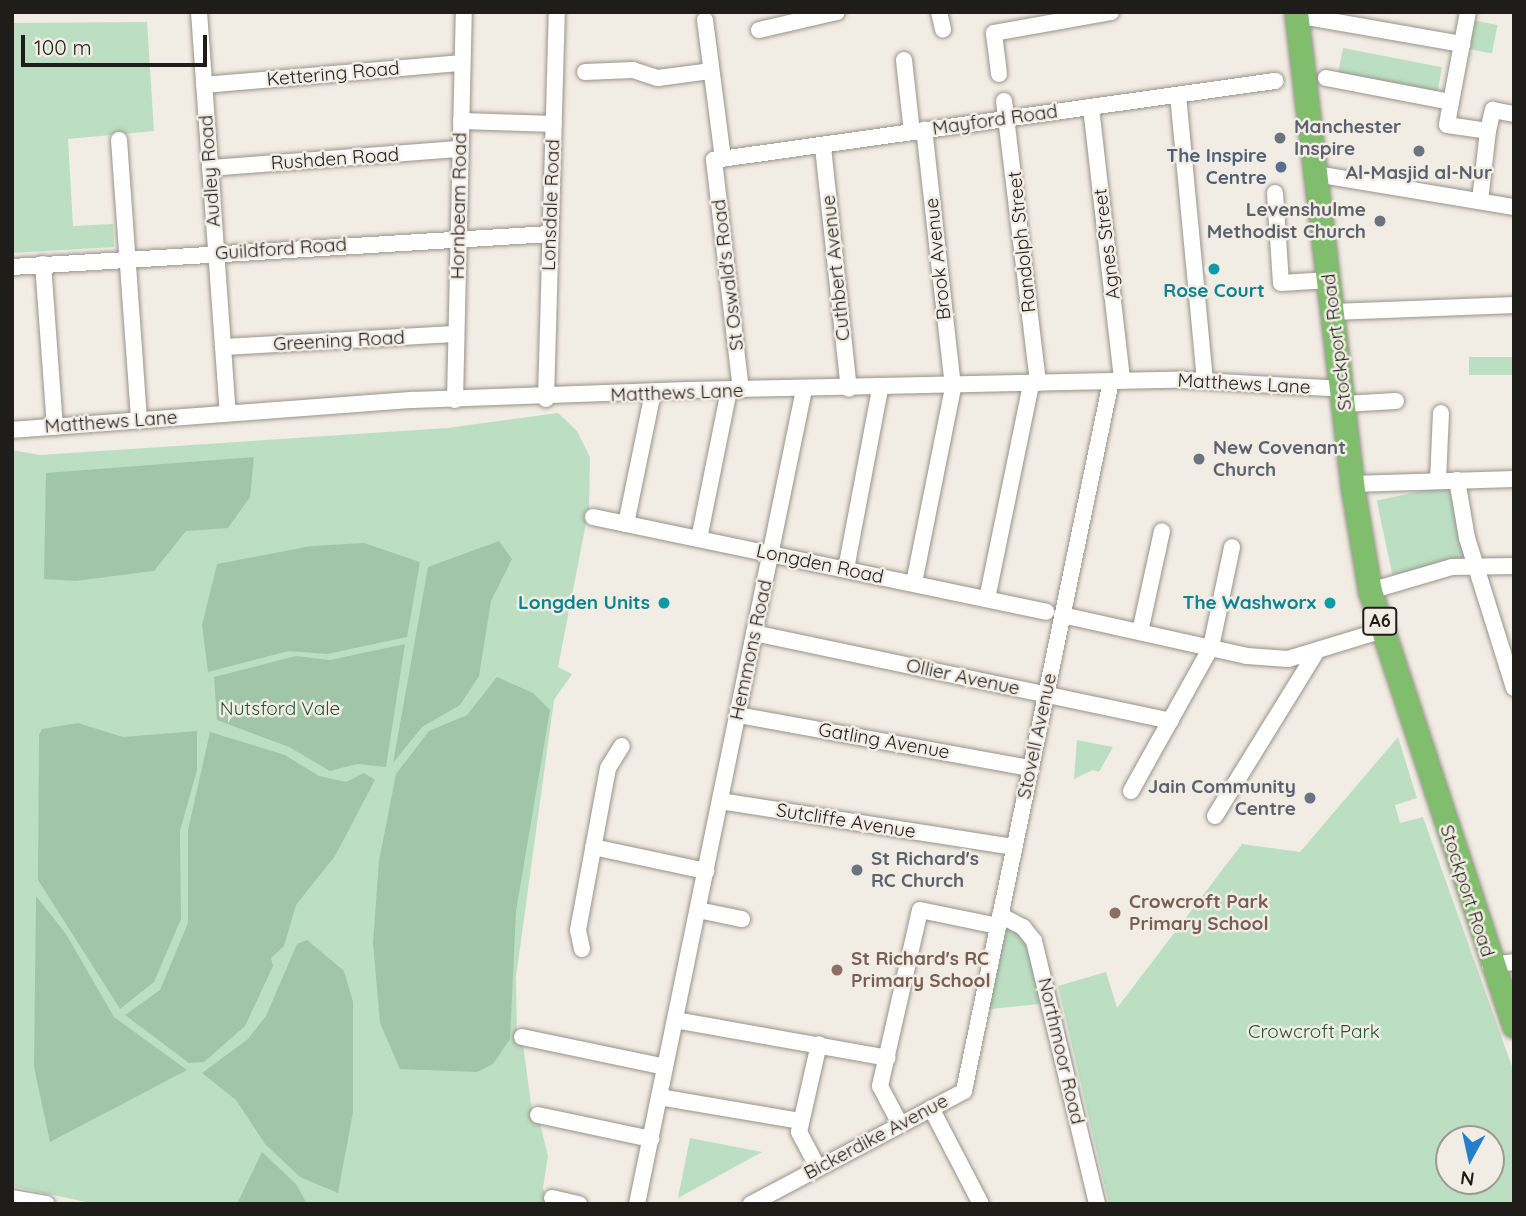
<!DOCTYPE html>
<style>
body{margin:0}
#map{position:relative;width:1526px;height:1216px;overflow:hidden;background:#f2ede4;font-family:Quicksand,sans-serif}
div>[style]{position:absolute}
.green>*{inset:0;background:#bcdfc3;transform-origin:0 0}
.forest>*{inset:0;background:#a1c5a8}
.roads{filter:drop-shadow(0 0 2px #97938b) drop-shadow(0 0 2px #97938b)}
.minor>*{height:16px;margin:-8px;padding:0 8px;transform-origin:8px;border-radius:8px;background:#fff}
.highway>*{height:23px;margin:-11.5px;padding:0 11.5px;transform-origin:11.5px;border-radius:11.5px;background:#80be6d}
.dots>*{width:19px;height:19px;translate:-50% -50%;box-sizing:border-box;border:4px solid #f2ede4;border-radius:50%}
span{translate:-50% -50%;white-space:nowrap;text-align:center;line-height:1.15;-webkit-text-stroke:5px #f2ede4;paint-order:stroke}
.shield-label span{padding:2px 5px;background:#f2ede4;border:2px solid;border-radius:5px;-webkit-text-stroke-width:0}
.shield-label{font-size:18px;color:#1f1d1a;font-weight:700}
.street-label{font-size:19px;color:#1f1d1a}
.worship-label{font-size:19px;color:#5b616d;font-weight:700}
.left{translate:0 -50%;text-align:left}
.right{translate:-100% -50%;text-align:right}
.service-label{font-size:19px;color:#4e5e75;font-weight:700}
.culture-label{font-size:19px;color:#0d838f;font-weight:700}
.park-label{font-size:19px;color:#1f5731}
.education-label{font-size:19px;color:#785e54;font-weight:700}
.frame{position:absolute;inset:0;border:14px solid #1f1d1a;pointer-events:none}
.north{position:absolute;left:1435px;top:1125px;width:70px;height:70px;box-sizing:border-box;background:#f2ede4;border:2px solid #9e9a93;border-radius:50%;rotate:188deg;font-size:19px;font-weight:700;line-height:28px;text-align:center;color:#1f1d1a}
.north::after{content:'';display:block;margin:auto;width:24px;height:32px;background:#267fcc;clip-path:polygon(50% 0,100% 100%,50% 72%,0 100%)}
.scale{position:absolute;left:21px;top:35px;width:186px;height:32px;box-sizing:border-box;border:4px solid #1f1d1a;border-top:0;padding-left:9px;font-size:21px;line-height:24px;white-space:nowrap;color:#1f1d1a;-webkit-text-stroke:5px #f2ede4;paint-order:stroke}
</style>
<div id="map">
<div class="green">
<div style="left:1472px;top:20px;width:26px;height:29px;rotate:11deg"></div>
<div style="clip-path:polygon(147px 22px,154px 131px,68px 139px,73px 226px,113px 224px,114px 247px,12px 253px,12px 23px)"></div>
<div style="left:1343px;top:48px;width:101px;height:27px;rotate:11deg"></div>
<div style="left:1469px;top:357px;width:45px;height:18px"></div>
<div style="clip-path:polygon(558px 413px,577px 431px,590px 457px,589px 508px,558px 667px,572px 674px,554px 700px,516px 977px,517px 1035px,522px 1037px,532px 1111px,538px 1115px,548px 1156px,543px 1188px,549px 1204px,95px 1204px,12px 1186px,12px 450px,40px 455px,447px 428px)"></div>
<div style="left:1450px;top:485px;width:76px;height:75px;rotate:78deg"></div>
<div style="clip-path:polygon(evenodd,1398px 737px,1417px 798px,1395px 805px,1400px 823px,1423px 817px,1514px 1072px,1514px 1204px,1109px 1204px,1058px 986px,1106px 972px,1117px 1008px,1242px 844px,1300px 852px,1398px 737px,1449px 1139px,1491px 1139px,1491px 1181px,1449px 1181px,1449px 1139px)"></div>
<div style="clip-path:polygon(1077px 740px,1113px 747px,1099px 772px,1093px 770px,1074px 779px)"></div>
<div style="clip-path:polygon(1000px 915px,1023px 927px,1049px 1003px,981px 1010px)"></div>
<div style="clip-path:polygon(690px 1138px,762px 1152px,678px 1198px)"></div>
</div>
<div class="forest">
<div style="clip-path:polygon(254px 457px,250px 497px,228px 528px,186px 531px,154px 571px,75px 581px,44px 579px,46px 473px)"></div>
<div style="clip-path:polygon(499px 541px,512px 559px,491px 601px,479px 676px,460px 705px,422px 727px,393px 763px,428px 567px)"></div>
<div style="clip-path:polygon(364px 543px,420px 562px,407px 637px,327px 654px,289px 651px,208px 672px,202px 625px,217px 564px,311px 546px)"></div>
<div style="clip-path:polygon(405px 644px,386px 767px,357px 764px,330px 771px,289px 747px,217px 720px,214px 677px,296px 656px,330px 660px)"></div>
<div style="clip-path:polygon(497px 677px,533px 693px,550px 710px,516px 911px,510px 1039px,493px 1064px,477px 1072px,400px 1069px,380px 1023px,373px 943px,379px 861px,396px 774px,429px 731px,467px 715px)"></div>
<div style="clip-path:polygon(78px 723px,123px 737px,197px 731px,197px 770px,180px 831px,181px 919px,154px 982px,120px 1009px,38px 880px,39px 735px,42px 729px)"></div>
<div style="clip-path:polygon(210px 732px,285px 755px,319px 776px,346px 782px,364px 773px,375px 780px,335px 856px,296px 905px,284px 946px,271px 958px,273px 966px,245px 1026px,204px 1062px,189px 1063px,125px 1015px,160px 990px,188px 923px,188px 830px)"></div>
<div style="clip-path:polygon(36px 896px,66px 934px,114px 1017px,187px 1070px,50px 1142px,34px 1067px)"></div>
<div style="clip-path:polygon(307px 940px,344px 971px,353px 1002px,353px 1112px,338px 1193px,300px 1177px,265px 1144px,236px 1100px,202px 1073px,248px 1039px,266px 1016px,297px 944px)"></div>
<div style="clip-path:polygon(262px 1152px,296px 1184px,307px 1204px,237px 1204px)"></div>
</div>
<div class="roads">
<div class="minor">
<div style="left:199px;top:12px;width:402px;rotate:85.9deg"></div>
<div style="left:939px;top:12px;width:18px;rotate:77deg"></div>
<div style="left:1296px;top:15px;width:169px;rotate:9.9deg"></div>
<div style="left:705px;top:20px;width:140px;rotate:82.6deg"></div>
<div style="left:759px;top:30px;width:80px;rotate:-13deg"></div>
<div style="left:904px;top:60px;width:72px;rotate:83.7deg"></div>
<div style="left:585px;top:72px;width:48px;rotate:-2.4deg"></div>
<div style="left:633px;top:70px;width:26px;rotate:18deg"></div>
<div style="left:658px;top:78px;width:53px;rotate:-7.5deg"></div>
<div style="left:999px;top:74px;width:41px;rotate:-97deg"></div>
<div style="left:994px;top:33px;width:119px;rotate:-10.2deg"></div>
<div style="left:1326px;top:78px;width:127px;rotate:10.9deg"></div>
<div style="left:1451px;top:102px;width:23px;rotate:100deg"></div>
<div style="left:1447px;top:125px;width:41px;rotate:8.3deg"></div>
<div style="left:1488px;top:131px;width:22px;rotate:-77deg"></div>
<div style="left:1493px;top:110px;width:21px;rotate:11deg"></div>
<div style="left:204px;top:85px;width:259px;rotate:-4.9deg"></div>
<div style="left:1178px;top:95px;width:286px;rotate:84.6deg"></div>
<div style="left:1004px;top:101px;width:284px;rotate:83.1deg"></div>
<div style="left:1451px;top:102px;width:92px;rotate:-79.3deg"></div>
<div style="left:1091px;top:107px;width:275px;rotate:83.5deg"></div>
<div style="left:461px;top:121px;width:93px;rotate:1.8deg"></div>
<div style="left:119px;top:140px;width:281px;rotate:85.9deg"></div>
<div style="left:823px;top:147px;width:243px;rotate:83.9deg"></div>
<div style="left:210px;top:168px;width:250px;rotate:-4.4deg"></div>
<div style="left:1316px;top:174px;width:201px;rotate:9.5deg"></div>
<div style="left:1275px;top:193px;width:90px;rotate:86.2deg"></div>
<div style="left:1281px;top:283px;width:49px;rotate:-3.5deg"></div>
<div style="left:1480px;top:201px;width:70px;rotate:-83.5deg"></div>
<div style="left:43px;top:264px;width:163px;rotate:85.8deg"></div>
<div style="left:12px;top:267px;width:539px;rotate:-3.51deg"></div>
<div style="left:1334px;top:312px;width:180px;rotate:-2.2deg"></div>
<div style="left:223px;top:347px;width:232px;rotate:-3.2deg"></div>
<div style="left:741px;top:390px;width:232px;rotate:-96.7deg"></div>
<div style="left:714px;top:160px;width:567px;rotate:-8.02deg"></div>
<div style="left:546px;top:399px;width:387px;rotate:-88.4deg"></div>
<div style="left:455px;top:400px;width:388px;rotate:-88.7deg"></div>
<div style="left:1344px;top:404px;width:52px;rotate:-3.3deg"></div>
<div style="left:12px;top:430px;width:401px;rotate:-4.3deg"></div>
<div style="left:412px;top:400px;width:276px;rotate:-2.1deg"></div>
<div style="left:688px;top:390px;width:496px;rotate:-1.2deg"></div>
<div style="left:1184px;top:380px;width:159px;rotate:3.2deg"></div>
<div style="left:1457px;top:480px;width:59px;rotate:80.2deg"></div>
<div style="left:1467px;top:538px;width:157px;rotate:72.6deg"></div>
<div style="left:1438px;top:481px;width:68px;rotate:-87.5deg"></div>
<div style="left:1352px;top:484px;width:162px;rotate:-1.8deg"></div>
<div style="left:593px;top:517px;width:463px;rotate:11.8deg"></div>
<div style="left:626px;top:524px;width:135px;rotate:-78.4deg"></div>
<div style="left:699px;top:539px;width:152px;rotate:-78.6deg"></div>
<div style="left:846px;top:569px;width:183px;rotate:-79.3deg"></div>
<div style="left:914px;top:583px;width:200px;rotate:-78.7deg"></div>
<div style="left:953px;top:387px;width:259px;rotate:-96.4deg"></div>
<div style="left:1370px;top:591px;width:85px;rotate:-16.3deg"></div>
<div style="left:1452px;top:567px;width:62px;rotate:-0.9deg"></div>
<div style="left:987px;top:599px;width:219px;rotate:-78.4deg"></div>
<div style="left:1062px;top:615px;width:189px;rotate:12.5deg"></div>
<div style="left:1247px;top:656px;width:41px;rotate:4.2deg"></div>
<div style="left:1288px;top:659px;width:99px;rotate:-17deg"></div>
<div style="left:1140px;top:632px;width:103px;rotate:-77.7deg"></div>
<div style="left:754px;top:633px;width:426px;rotate:11.9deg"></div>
<div style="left:738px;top:715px;width:297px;rotate:10.3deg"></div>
<div style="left:1131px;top:791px;width:165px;rotate:-60.9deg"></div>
<div style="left:1211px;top:647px;width:102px;rotate:-78.1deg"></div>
<div style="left:720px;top:801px;width:298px;rotate:8.9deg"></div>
<div style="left:1215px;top:816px;width:190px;rotate:-58.3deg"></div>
<div style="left:593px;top:847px;width:116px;rotate:12deg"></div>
<div style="left:698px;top:910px;width:45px;rotate:11.6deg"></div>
<div style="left:1000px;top:915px;width:26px;rotate:28deg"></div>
<div style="left:1023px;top:927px;width:18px;rotate:52deg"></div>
<div style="left:1034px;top:941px;width:270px;rotate:76.5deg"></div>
<div style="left:582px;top:949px;width:19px;rotate:-102deg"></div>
<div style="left:578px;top:930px;width:165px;rotate:-79.5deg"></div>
<div style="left:608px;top:768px;width:26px;rotate:-58deg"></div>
<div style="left:1490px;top:965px;width:24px;rotate:-7deg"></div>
<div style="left:675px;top:1020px;width:216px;rotate:10.1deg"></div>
<div style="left:522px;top:1037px;width:146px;rotate:11.8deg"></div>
<div style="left:659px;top:1097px;width:144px;rotate:9.6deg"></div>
<div style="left:931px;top:1108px;width:108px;rotate:62.5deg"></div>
<div style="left:538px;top:1115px;width:116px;rotate:12deg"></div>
<div style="left:900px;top:1124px;width:43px;rotate:-117.8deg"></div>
<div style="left:880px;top:1086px;width:180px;rotate:-77.2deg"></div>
<div style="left:920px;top:910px;width:80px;rotate:11.6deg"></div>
<div style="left:818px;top:1168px;width:41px;rotate:-117.8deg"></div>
<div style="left:799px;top:1132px;width:90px;rotate:-77.2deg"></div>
<div style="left:12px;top:1198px;width:35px;rotate:10deg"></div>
<div style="left:552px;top:1198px;width:28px;rotate:13deg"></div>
<div style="left:637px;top:1204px;width:831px;rotate:-78.41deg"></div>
<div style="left:751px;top:1204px;width:241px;rotate:-27.9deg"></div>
<div style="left:964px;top:1091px;width:725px;rotate:-78.3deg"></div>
</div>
<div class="highway">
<div style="left:1296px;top:12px;width:475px;rotate:83.2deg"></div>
<div style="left:1352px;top:484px;width:109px;rotate:80.5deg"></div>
<div style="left:1370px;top:591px;width:458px;rotate:71.7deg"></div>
</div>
</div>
<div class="dots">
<div style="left:1280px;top:138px;background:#6b7280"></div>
<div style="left:1419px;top:151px;background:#6b7280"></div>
<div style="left:1281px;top:167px;background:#5c6f8a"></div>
<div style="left:1380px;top:221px;background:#6b7280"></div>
<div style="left:1214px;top:269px;background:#0f9aa8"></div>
<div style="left:1199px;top:459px;background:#6b7280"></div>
<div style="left:664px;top:603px;background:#0f9aa8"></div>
<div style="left:1330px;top:603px;background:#0f9aa8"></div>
<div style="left:1310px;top:798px;background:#6b7280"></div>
<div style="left:857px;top:870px;background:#6b7280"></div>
<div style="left:1115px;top:913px;background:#8d6e63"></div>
<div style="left:837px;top:970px;background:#8d6e63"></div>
</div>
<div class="shield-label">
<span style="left:1380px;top:621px">A6</span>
</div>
<div class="street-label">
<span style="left:333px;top:74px;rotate:-5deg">Kettering Road</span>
<span style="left:995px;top:120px;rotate:-8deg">Mayford Road</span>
<span style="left:335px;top:159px;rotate:-4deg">Rushden Road</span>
<span style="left:210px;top:171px;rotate:-94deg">Audley Road</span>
<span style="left:551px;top:205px;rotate:-88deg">Lonsdale Road</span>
<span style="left:459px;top:206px;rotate:-89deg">Hornbeam Road</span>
<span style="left:1022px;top:242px;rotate:-96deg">Randolph Street</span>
<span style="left:1107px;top:244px;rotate:-97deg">Agnes Street</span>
<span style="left:281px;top:249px;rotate:-4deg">Guildford Road</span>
<span style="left:938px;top:259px;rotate:-96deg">Brook Avenue</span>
<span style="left:836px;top:268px;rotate:-96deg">Cuthbert Avenue</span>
<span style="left:728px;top:275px;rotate:-97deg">St Oswald's Road</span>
<span style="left:339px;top:341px;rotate:-3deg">Greening Road</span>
<span style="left:1337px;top:342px;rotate:-97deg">Stockport Road</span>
<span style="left:1244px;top:384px;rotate:3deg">Matthews Lane</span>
<span style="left:677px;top:393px;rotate:-2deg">Matthews Lane</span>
<span style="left:111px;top:422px;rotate:-4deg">Matthews Lane</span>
<span style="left:820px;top:564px;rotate:12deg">Longden Road</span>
<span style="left:751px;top:650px;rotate:-78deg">Hemmons Road</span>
<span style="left:963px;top:677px;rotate:12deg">Ollier Avenue</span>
<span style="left:1037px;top:736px;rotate:-78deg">Stovell Avenue</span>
<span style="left:884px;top:741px;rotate:10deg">Gatling Avenue</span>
<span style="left:846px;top:821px;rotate:9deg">Sutcliffe Avenue</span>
<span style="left:1467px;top:891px;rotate:72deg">Stockport Road</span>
<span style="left:1061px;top:1051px;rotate:77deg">Northmoor Road</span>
<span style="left:876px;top:1137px;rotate:-28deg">Bickerdike Avenue</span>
</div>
<div class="worship-label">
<span class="left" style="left:1294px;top:138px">Manchester<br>Inspire</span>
<span style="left:1419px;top:173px">Al-Masjid al-Nur</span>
<span class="right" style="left:1366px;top:221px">Levenshulme<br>Methodist Church</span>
<span class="left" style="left:1213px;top:459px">New Covenant<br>Church</span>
<span class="right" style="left:1296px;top:798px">Jain Community<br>Centre</span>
<span class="left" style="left:871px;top:870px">St Richard's<br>RC Church</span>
</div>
<div class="service-label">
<span class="right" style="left:1267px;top:167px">The Inspire<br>Centre</span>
</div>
<div class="culture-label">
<span style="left:1214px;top:291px">Rose Court</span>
<span class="right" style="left:650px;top:603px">Longden Units</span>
<span class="right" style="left:1316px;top:603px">The Washworx</span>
</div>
<div class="park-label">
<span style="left:280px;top:709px">Nutsford Vale</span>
<span style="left:1314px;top:1032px">Crowcroft Park</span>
</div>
<div class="education-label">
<span class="left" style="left:1129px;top:913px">Crowcroft Park<br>Primary School</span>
<span class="left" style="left:851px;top:970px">St Richard's RC<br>Primary School</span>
</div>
<div class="frame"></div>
<div class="north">N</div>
<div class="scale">100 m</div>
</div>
